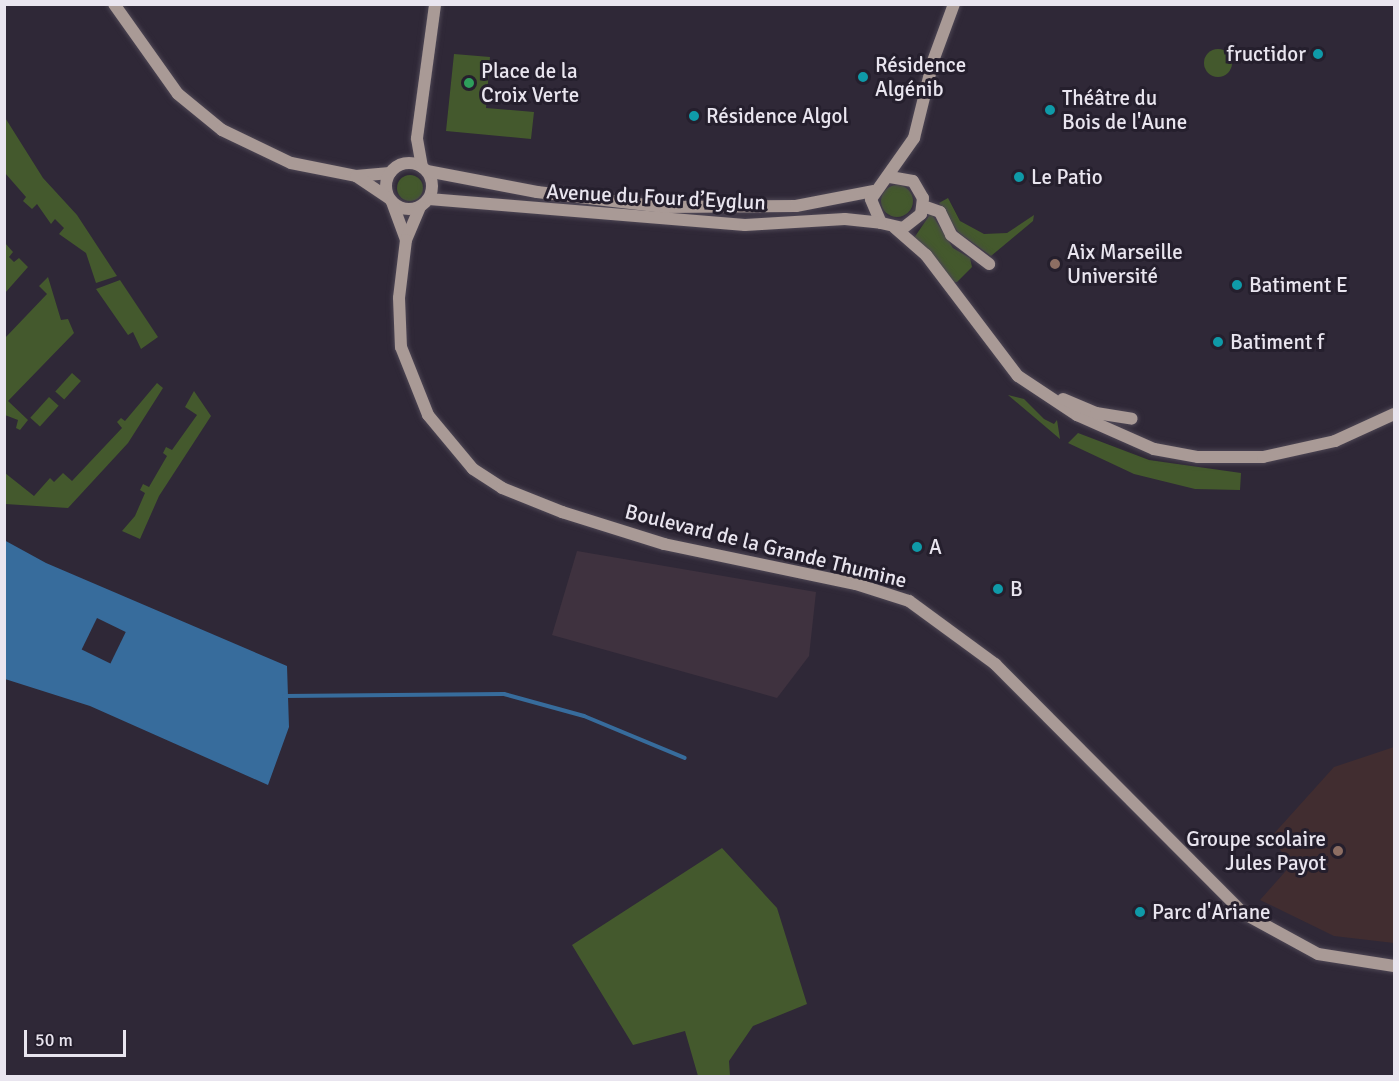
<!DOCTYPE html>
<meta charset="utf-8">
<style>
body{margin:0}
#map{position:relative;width:1399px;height:1081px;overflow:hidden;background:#2f2837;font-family:Signika,sans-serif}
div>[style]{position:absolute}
.commercial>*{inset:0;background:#3f323f}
.education>*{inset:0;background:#412d30}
.green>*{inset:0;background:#44592d;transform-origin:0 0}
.round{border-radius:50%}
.water>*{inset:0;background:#376c9c}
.pier>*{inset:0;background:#2f2837;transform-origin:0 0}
.stream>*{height:4px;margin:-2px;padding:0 2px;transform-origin:2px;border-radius:2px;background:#376c9c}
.roads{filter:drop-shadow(0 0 2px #4d4654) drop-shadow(0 0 2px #4d4654)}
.secondary>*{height:12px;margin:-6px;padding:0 6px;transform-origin:6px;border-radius:6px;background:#a99a96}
.secondary>.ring{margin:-6px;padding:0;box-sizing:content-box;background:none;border:12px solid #a99a96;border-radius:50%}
.dots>*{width:16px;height:16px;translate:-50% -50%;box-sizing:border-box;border:3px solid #251f2d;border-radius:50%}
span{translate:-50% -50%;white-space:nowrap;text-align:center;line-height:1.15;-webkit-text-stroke:6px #251f2d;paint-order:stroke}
.poi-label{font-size:21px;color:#e9e5ef}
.right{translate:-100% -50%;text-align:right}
.left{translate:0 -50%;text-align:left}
.street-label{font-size:21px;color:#e9e5ef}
.frame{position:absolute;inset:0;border:6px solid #e9e5ef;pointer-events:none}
.scale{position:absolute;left:24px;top:1030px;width:102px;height:27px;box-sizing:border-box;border:3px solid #e9e5ef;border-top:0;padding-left:8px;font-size:18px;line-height:21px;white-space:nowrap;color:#e9e5ef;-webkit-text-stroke:4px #251f2d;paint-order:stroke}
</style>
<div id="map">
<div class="commercial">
<div style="clip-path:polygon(577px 551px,816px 592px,809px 656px,777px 698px,552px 635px)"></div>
</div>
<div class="education">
<div style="clip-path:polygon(1394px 747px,1394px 943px,1334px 936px,1260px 900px,1292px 864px,1270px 838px,1334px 767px)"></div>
</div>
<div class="green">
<div class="round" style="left:1204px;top:49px;width:28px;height:28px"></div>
<div style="clip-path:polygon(454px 54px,490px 57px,486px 108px,534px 112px,531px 139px,446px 131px)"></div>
<div style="clip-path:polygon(4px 116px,43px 178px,77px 215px,117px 276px,96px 283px,86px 253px,59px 234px,64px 228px,55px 219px,51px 224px,37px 204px,32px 209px,23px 201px,26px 197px,5px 173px)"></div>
<div class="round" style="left:397px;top:175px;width:26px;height:26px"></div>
<div class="round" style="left:881px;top:185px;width:32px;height:32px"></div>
<div style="clip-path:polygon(948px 198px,960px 221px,984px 234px,1007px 233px,1034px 215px,1033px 221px,991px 256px,958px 232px,939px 203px)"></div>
<div style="clip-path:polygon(931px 213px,953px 248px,970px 258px,972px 267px,957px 282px,951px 282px,914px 238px)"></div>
<div style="clip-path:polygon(5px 243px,13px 252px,9px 257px,14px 262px,19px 258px,28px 267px,5px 293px)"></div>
<div style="clip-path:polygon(48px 277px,61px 320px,68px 319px,74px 333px,8px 401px,28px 420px,20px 430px,16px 428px,18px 420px,5px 415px,5px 338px,47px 294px,39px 286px)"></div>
<div style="clip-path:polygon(120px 280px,158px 337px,141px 349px,133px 332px,128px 335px,96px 289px)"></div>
<div style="left:72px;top:373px;width:12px;height:25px;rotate:42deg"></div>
<div style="clip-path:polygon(157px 383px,163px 388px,128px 443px,68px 508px,5px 504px,5px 473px,34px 496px,50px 478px,54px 482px,63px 473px,72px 481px,122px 428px,117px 422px,121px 418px,125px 421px)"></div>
<div style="clip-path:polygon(194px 391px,211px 416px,159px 496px,140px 539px,122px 531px,135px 516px,145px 493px,140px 490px,143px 484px,149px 487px,167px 456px,163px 453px,166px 447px,172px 450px,197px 415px,185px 407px)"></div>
<div style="clip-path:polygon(1008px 395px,1024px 399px,1044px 419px,1054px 424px,1057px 420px,1060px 439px)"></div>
<div style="left:49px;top:397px;width:13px;height:28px;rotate:42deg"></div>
<div style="clip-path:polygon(1078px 433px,1149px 460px,1241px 473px,1240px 490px,1195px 489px,1134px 474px,1068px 443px)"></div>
<div style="clip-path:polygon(722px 848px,777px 908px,807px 1004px,753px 1026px,729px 1061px,730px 1076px,698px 1076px,685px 1031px,633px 1045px,572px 945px)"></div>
</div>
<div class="water">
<div style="clip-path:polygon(4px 540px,46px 563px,287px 666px,289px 727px,268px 785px,90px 706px,5px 679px)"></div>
</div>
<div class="pier">
<div style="left:97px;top:618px;width:32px;height:35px;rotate:26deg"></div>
</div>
<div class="stream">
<div style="left:284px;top:696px;width:220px;rotate:-0.5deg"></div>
<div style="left:504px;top:694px;width:83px;rotate:15.4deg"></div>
<div style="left:584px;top:716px;width:109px;rotate:22.6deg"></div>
</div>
<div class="roads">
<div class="secondary">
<div style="left:114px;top:4px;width:110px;rotate:54.6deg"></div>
<div style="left:178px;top:94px;width:57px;rotate:39.3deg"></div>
<div style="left:222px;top:130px;width:76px;rotate:25.6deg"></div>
<div style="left:291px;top:163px;width:66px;rotate:11.3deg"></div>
<div style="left:356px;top:176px;width:34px;rotate:-5deg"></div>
<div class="ring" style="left:386px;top:163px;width:34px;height:34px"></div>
<div style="left:422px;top:167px;width:29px;rotate:-100deg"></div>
<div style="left:417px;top:138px;width:135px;rotate:-82.3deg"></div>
<div style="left:427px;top:171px;width:112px;rotate:10.8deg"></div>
<div style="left:537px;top:192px;width:128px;rotate:6.7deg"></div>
<div style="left:664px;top:207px;width:132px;rotate:-0.4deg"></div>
<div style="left:796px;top:206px;width:78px;rotate:-11deg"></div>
<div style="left:356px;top:176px;width:40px;rotate:34deg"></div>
<div style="left:890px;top:177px;width:23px;rotate:10deg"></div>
<div style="left:913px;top:181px;width:20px;rotate:60deg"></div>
<div style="left:923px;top:198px;width:16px;rotate:97deg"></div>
<div style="left:921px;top:214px;width:23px;rotate:142deg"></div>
<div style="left:903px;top:228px;width:23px;rotate:-167deg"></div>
<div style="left:881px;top:223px;width:26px;rotate:-113deg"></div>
<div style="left:871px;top:199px;width:75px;rotate:-54.8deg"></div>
<div style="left:914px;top:138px;width:79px;rotate:-76.1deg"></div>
<div style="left:933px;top:61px;width:61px;rotate:-69.8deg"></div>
<div style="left:429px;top:199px;width:317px;rotate:4.7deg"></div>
<div style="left:745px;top:225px;width:100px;rotate:-3.4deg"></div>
<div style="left:845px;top:219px;width:36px;rotate:6deg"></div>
<div style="left:392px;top:202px;width:40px;rotate:69.8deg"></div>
<div style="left:923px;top:206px;width:18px;rotate:19deg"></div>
<div style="left:940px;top:212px;width:25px;rotate:64deg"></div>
<div style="left:951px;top:235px;width:48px;rotate:37.3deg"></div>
<div style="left:420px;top:207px;width:36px;rotate:113deg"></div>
<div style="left:406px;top:240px;width:58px;rotate:96.9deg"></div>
<div style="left:399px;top:298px;width:49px;rotate:87.7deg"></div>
<div style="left:401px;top:347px;width:73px;rotate:68.3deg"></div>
<div style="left:428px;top:415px;width:70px;rotate:50.2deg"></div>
<div style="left:473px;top:469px;width:35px;rotate:33deg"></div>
<div style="left:502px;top:488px;width:65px;rotate:21.8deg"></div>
<div style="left:562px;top:512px;width:107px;rotate:17.4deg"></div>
<div style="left:664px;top:544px;width:196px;rotate:11.8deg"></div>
<div style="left:856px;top:584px;width:56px;rotate:17.8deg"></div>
<div style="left:909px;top:601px;width:107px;rotate:36.2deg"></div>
<div style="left:995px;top:664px;width:351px;rotate:45.1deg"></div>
<div style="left:1243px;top:913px;width:85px;rotate:28.7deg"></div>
<div style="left:1318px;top:954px;width:77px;rotate:9deg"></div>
<div style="left:895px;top:228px;width:41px;rotate:41.1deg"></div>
<div style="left:926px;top:255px;width:152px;rotate:52.8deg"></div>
<div style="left:1018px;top:376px;width:71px;rotate:33.5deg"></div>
<div style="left:1077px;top:415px;width:84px;rotate:23.8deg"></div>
<div style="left:1154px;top:449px;width:45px;rotate:10.3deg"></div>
<div style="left:1198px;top:457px;width:65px"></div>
<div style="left:1263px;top:457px;width:74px;rotate:-12.5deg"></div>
<div style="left:1335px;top:441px;width:65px;rotate:-24.6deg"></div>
<div style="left:1063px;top:399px;width:36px;rotate:23deg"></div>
<div style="left:1096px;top:413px;width:36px;rotate:9deg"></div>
</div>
</div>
<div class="dots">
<div style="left:1318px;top:54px;background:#0f9aa8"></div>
<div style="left:863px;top:77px;background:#0f9aa8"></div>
<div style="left:469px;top:83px;background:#2e9e5b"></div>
<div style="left:1050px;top:110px;background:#0f9aa8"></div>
<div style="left:694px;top:116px;background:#0f9aa8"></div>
<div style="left:1019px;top:177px;background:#0f9aa8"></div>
<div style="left:1055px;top:264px;background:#8d6e63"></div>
<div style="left:1237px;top:285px;background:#0f9aa8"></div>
<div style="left:1218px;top:342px;background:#0f9aa8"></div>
<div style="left:917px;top:547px;background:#0f9aa8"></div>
<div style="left:998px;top:589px;background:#0f9aa8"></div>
<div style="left:1338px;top:851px;background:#8d6e63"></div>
<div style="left:1140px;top:912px;background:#0f9aa8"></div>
</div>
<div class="poi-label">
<span class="right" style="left:1306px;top:54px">fructidor</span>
<span class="left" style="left:875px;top:77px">Résidence<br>Algénib</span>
<span class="left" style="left:481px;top:83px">Place de la<br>Croix Verte</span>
<span class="left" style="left:1062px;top:110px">Théâtre du<br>Bois de l'Aune</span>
<span class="left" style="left:706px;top:116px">Résidence Algol</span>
<span class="left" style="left:1031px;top:177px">Le Patio</span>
<span class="left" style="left:1067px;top:264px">Aix Marseille<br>Université</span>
<span class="left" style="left:1249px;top:285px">Batiment E</span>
<span class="left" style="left:1230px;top:342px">Batiment f</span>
<span class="left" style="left:929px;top:547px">A</span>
<span class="left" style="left:1010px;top:589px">B</span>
<span class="right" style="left:1326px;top:851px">Groupe scolaire<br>Jules Payot</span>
<span class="left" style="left:1152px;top:912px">Parc d'Ariane</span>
</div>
<div class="street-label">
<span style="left:656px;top:197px;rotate:3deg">Avenue du Four d’Eyglun</span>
<span style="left:766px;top:546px;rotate:14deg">Boulevard de la Grande Thumine</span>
</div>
<div class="frame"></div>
<div class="scale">50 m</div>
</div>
